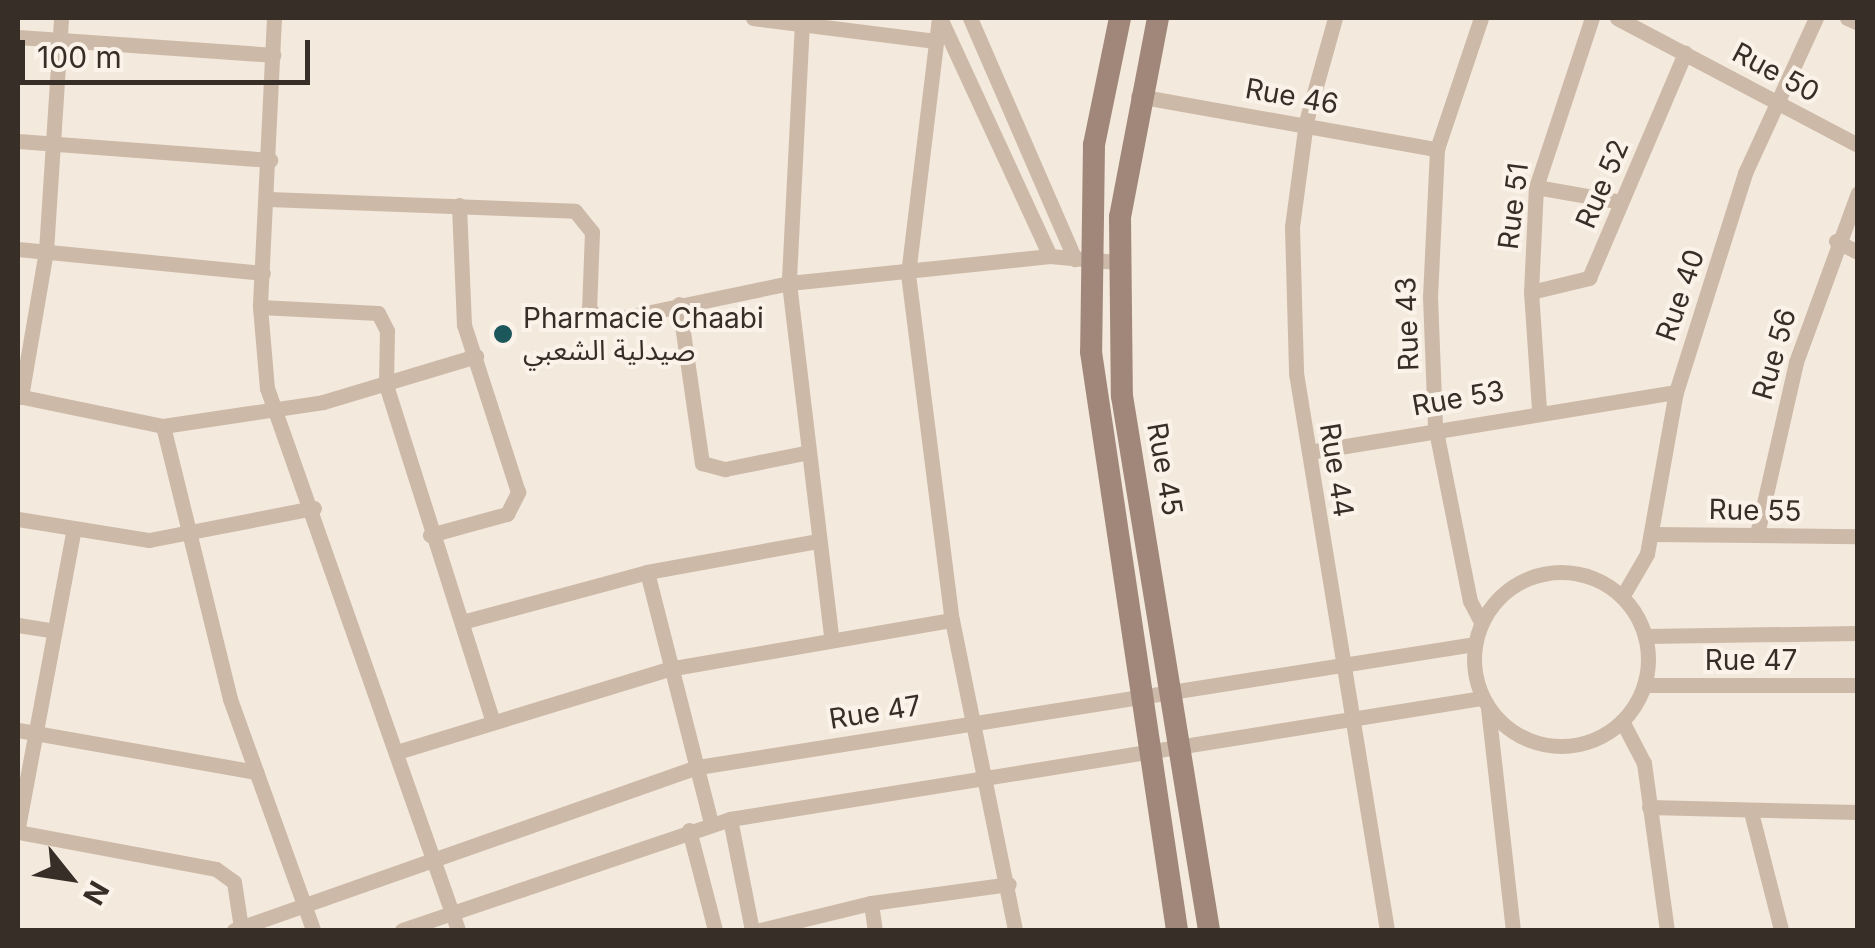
<!DOCTYPE html>
<meta charset="utf-8">
<style>
body{margin:0}
#map{position:relative;width:1875px;height:948px;overflow:hidden;background:#f3e9dc;font-family:Inter,"Noto Sans Arabic",sans-serif}
div>[style]{position:absolute}
.street>*{height:15px;margin:-7.5px;padding:0 7.5px;transform-origin:7.5px;border-radius:7.5px;background:#ccb9a8}
.street>.ring{margin:-7.5px;padding:0;box-sizing:content-box;background:none;border:15px solid #ccb9a8;border-radius:50%}
.secondary>*{height:22px;margin:-11px;padding:0 11px;transform-origin:11px;border-radius:11px;background:#a08779}
.dots>*{width:28px;height:28px;translate:-50% -50%;box-sizing:border-box;border:5px solid #fbf3e9;border-radius:50%}
span{translate:-50% -50%;white-space:nowrap;text-align:center;line-height:1.15;-webkit-text-stroke:8px #fbf3e9;paint-order:stroke}
.street-label{font-size:28px;color:#382e28}
.poi-label{font-size:28px;color:#382e28}
.left{translate:0 -50%;text-align:left}
.frame{position:absolute;inset:0;border:20px solid #382e28;pointer-events:none}
.north{position:absolute;left:20px;top:828px;width:100px;height:100px;-webkit-text-stroke:8px #fbf3e9;paint-order:stroke;rotate:120deg;font-size:28px;font-weight:700;line-height:40px;text-align:center;color:#382e28}
.north::after{content:'';display:block;margin:auto;width:35px;height:45px;background:#382e28;clip-path:polygon(50% 0,100% 100%,50% 72%,0 100%)}
.scale{position:absolute;left:20px;top:40px;width:290px;height:45px;box-sizing:border-box;border:5px solid #382e28;border-top:0;padding-left:12px;font-size:30px;line-height:35px;white-space:nowrap;color:#382e28;-webkit-text-stroke:8px #fbf3e9;paint-order:stroke}
</style>
<div id="map">
<div class="street">
<div style="left:274px;top:18px;width:289px;rotate:92.8deg"></div>
<div style="left:260px;top:307px;width:81px;rotate:85.1deg"></div>
<div style="left:267px;top:388px;width:575px;rotate:70.59deg"></div>
<div style="left:753px;top:18px;width:182px;rotate:7.2deg"></div>
<div style="left:939px;top:18px;width:258px;rotate:96.9deg"></div>
<div style="left:908px;top:274px;width:349px;rotate:82.8deg"></div>
<div style="left:952px;top:620px;width:316px;rotate:78.5deg"></div>
<div style="left:940px;top:18px;width:262px;rotate:65.2deg"></div>
<div style="left:970px;top:18px;width:263px;rotate:66.5deg"></div>
<div style="left:1335px;top:18px;width:108px;rotate:105.6deg"></div>
<div style="left:1306px;top:122px;width:106px;rotate:97.6deg"></div>
<div style="left:1292px;top:227px;width:146px;rotate:88.4deg"></div>
<div style="left:1296px;top:373px;width:564px;rotate:80.72deg"></div>
<div style="left:1481px;top:18px;width:138px;rotate:108.6deg"></div>
<div style="left:1437px;top:149px;width:147px;rotate:92.7deg"></div>
<div style="left:1430px;top:296px;width:130px;rotate:87.8deg"></div>
<div style="left:1435px;top:426px;width:178px;rotate:78.7deg"></div>
<div style="left:1470px;top:601px;width:24px;rotate:62deg"></div>
<div style="left:1617px;top:18px;width:272px;rotate:27.8deg"></div>
<div style="left:1847px;top:18px;width:12px;rotate:24deg"></div>
<div style="left:802px;top:22px;width:261px;rotate:92.9deg"></div>
<div style="left:789px;top:283px;width:354px;rotate:83.2deg"></div>
<div style="left:18px;top:37px;width:256px;rotate:4deg"></div>
<div style="left:1138px;top:96px;width:304px;rotate:10.1deg"></div>
<div style="left:18px;top:141px;width:253px;rotate:4.3deg"></div>
<div style="left:1536px;top:187px;width:86px;rotate:10deg"></div>
<div style="left:269px;top:199px;width:306px;rotate:2.2deg"></div>
<div style="left:575px;top:211px;width:27px;rotate:51deg"></div>
<div style="left:592px;top:232px;width:77px;rotate:92.2deg"></div>
<div style="left:589px;top:309px;width:19px;rotate:43deg"></div>
<div style="left:603px;top:322px;width:190px;rotate:-11.8deg"></div>
<div style="left:789px;top:283px;width:262px;rotate:-5.9deg"></div>
<div style="left:1050px;top:256px;width:66px;rotate:5.2deg"></div>
<div style="left:1836px;top:241px;width:25px;rotate:27deg"></div>
<div style="left:18px;top:249px;width:246px;rotate:5.6deg"></div>
<div style="left:1531px;top:292px;width:60px;rotate:-13.6deg"></div>
<div style="left:1589px;top:278px;width:245px;rotate:-66.9deg"></div>
<div style="left:679px;top:304px;width:161px;rotate:81.8deg"></div>
<div style="left:702px;top:463px;width:24px;rotate:15deg"></div>
<div style="left:725px;top:469px;width:81px;rotate:-11.4deg"></div>
<div style="left:260px;top:307px;width:118px;rotate:2.9deg"></div>
<div style="left:378px;top:313px;width:20px;rotate:63deg"></div>
<div style="left:387px;top:331px;width:54px;rotate:91.1deg"></div>
<div style="left:386px;top:385px;width:351px;rotate:72.4deg"></div>
<div style="left:18px;top:396px;width:148px;rotate:11.7deg"></div>
<div style="left:163px;top:426px;width:162px;rotate:-8.5deg"></div>
<div style="left:323px;top:402px;width:160px;rotate:-16.7deg"></div>
<div style="left:21px;top:397px;width:148px;rotate:-80.3deg"></div>
<div style="left:46px;top:251px;width:233px;rotate:-86.3deg"></div>
<div style="left:1539px;top:409px;width:117px;rotate:-93.9deg"></div>
<div style="left:1531px;top:292px;width:105px;rotate:-87.3deg"></div>
<div style="left:1536px;top:187px;width:178px;rotate:-71.7deg"></div>
<div style="left:163px;top:426px;width:281px;rotate:76.2deg"></div>
<div style="left:230px;top:699px;width:245px;rotate:70.2deg"></div>
<div style="left:1309px;top:452px;width:372px;rotate:-9.3deg"></div>
<div style="left:18px;top:519px;width:133px;rotate:9.1deg"></div>
<div style="left:149px;top:540px;width:168px;rotate:-11deg"></div>
<div style="left:1651px;top:534px;width:207px;rotate:0.6deg"></div>
<div style="left:1757px;top:534px;width:176px;rotate:-77.2deg"></div>
<div style="left:1796px;top:362px;width:180px;rotate:-69.9deg"></div>
<div style="left:430px;top:535px;width:80px;rotate:-15.3deg"></div>
<div style="left:507px;top:514px;width:25px;rotate:-63deg"></div>
<div style="left:518px;top:492px;width:176px;rotate:-107.9deg"></div>
<div style="left:464px;top:325px;width:120px;rotate:-92.4deg"></div>
<div style="left:647px;top:572px;width:260px;rotate:75.7deg"></div>
<div class="ring" style="left:1474px;top:572px;width:159px;height:159px"></div>
<div style="left:1622px;top:597px;width:50px;rotate:-59.8deg"></div>
<div style="left:1647px;top:554px;width:165px;rotate:-79.9deg"></div>
<div style="left:1676px;top:392px;width:230px;rotate:-72.5deg"></div>
<div style="left:1745px;top:173px;width:170px;rotate:-65.4deg"></div>
<div style="left:462px;top:622px;width:192px;rotate:-15.1deg"></div>
<div style="left:647px;top:572px;width:174px;rotate:-10.3deg"></div>
<div style="left:18px;top:625px;width:36px;rotate:9deg"></div>
<div style="left:1645px;top:636px;width:213px;rotate:-0.8deg"></div>
<div style="left:1644px;top:685px;width:214px"></div>
<div style="left:1488px;top:708px;width:223px;rotate:83.6deg"></div>
<div style="left:1622px;top:721px;width:47px;rotate:62.4deg"></div>
<div style="left:1644px;top:763px;width:169px;rotate:82.2deg"></div>
<div style="left:18px;top:730px;width:242px;rotate:10deg"></div>
<div style="left:397px;top:752px;width:283px;rotate:-17deg"></div>
<div style="left:668px;top:669px;width:288px;rotate:-9.8deg"></div>
<div style="left:1649px;top:807px;width:209px;rotate:1.4deg"></div>
<div style="left:1751px;top:812px;width:122px;rotate:75.7deg"></div>
<div style="left:730px;top:819px;width:113px;rotate:78.8deg"></div>
<div style="left:18px;top:827px;width:303px;rotate:-79.4deg"></div>
<div style="left:689px;top:830px;width:103px;rotate:75.4deg"></div>
<div style="left:18px;top:832px;width:201px;rotate:10.6deg"></div>
<div style="left:216px;top:869px;width:22px;rotate:36deg"></div>
<div style="left:234px;top:882px;width:47px;rotate:81.3deg"></div>
<div style="left:871px;top:903px;width:27px;rotate:82deg"></div>
<div style="left:234px;top:930px;width:492px;rotate:-19.4deg"></div>
<div style="left:698px;top:767px;width:787px;rotate:-9deg"></div>
<div style="left:402px;top:930px;width:346px;rotate:-18.7deg"></div>
<div style="left:730px;top:819px;width:762px;rotate:-9.14deg"></div>
<div style="left:760px;top:930px;width:114px;rotate:-13.7deg"></div>
<div style="left:871px;top:903px;width:139px;rotate:-7.8deg"></div>
</div>
<div class="secondary">
<div style="left:1120px;top:18px;width:130px;rotate:101.6deg"></div>
<div style="left:1094px;top:145px;width:207px;rotate:90.8deg"></div>
<div style="left:1091px;top:352px;width:584px;rotate:81.54deg"></div>
<div style="left:1158px;top:18px;width:203px;rotate:100.8deg"></div>
<div style="left:1120px;top:217px;width:179px;rotate:89.4deg"></div>
<div style="left:1122px;top:396px;width:541px;rotate:80.75deg"></div>
</div>
<div class="dots">
<div style="left:503px;top:334px;background:#1c575c"></div>
</div>
<div class="street-label">
<span style="left:1776px;top:72px;rotate:28deg">Rue 50</span>
<span style="left:1292px;top:96px;rotate:10deg">Rue 46</span>
<span style="left:1602px;top:184px;rotate:-67deg">Rue 52</span>
<span style="left:1513px;top:206px;rotate:-83deg">Rue 51</span>
<span style="left:1680px;top:295px;rotate:-71deg">Rue 40</span>
<span style="left:1407px;top:324px;rotate:-92deg">Rue 43</span>
<span style="left:1774px;top:354px;rotate:-74deg">Rue 56</span>
<span style="left:1458px;top:398px;rotate:-10deg">Rue 53</span>
<span style="left:1165px;top:469px;rotate:80deg">Rue 45</span>
<span style="left:1337px;top:470px;rotate:81deg">Rue 44</span>
<span style="left:1755px;top:510px;rotate:1deg">Rue 55</span>
<span style="left:1751px;top:660px">Rue 47</span>
<span style="left:875px;top:712px;rotate:-9deg">Rue 47</span>
</div>
<div class="poi-label">
<span class="left" style="left:523px;top:334px">Pharmacie Chaabi<br>صيدلية الشعبي</span>
</div>
<div class="frame"></div>
<div class="north">N</div>
<div class="scale">100 m</div>
</div>
